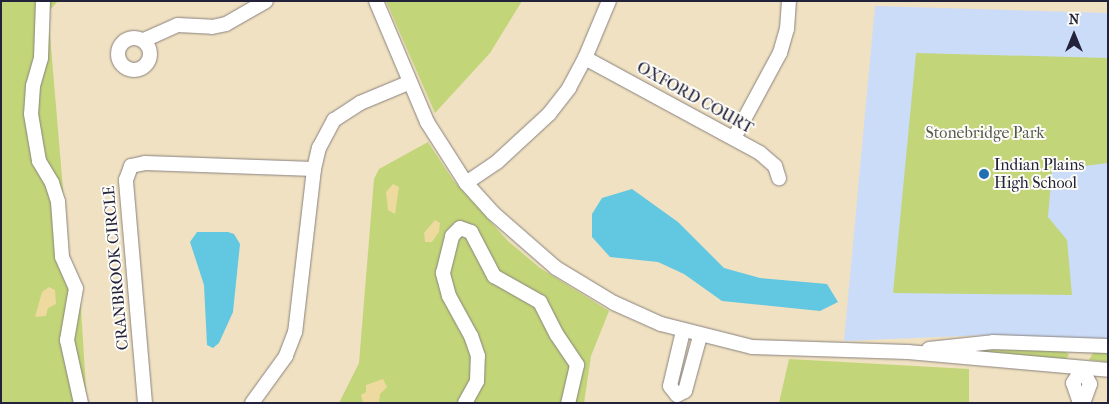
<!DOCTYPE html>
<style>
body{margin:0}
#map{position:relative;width:1109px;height:404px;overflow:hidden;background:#f0e1c2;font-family:"IM FELL French Canon",serif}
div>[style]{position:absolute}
.built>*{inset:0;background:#cbdcf9}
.green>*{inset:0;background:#c2d578}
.sand>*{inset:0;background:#eeda9e}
.water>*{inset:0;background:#62c7e0}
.roads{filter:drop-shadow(0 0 1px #89827e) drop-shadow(0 0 1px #89827e)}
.minor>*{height:14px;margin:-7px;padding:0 7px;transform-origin:7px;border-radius:7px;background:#fff}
.minor>.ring{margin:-7px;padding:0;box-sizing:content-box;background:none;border:14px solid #fff;border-radius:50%}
.dots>*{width:14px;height:14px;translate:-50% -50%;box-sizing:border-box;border:2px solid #fdfcf7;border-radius:50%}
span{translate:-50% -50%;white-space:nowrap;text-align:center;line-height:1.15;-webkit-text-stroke:4px #fdfcf7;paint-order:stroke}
.street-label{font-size:16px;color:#22223b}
.park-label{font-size:16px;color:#52584d}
.poi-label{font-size:16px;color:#22223b}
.left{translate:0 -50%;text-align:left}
.frame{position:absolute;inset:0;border:2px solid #22223b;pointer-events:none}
.north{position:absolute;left:1049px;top:10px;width:50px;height:50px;-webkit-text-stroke:4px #fdfcf7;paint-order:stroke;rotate:0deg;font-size:14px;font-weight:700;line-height:20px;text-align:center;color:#22223b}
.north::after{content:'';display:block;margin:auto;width:18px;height:22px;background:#22223b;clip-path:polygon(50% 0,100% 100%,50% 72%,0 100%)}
</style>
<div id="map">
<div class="built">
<div style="clip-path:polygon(875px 6px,1108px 13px,1108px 340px,987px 335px,844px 341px)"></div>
</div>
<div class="green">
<div style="clip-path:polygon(1px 1px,58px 1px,48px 12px,68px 248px,80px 294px,87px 403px,1px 403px)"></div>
<div style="clip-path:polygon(386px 1px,522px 1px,490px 53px,435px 113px)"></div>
<div style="clip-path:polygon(916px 53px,1108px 58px,1108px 163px,1052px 170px,1048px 217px,1067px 240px,1072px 295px,893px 293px)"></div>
<div style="clip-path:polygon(428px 142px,453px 180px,508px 241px,540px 268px,609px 311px,591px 356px,584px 403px,339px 403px,359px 363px,374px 179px,379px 169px)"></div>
<div style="clip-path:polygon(947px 350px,1064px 350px,1069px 355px,1065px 360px)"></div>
<div style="clip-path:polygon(1094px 351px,1108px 352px,1108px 362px,1089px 360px)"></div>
<div style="clip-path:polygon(789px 359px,969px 369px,969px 403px,779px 403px)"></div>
</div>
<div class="sand">
<div style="clip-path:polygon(393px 184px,399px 187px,395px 214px,388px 210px,386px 192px)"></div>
<div style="clip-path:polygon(435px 220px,440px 223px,439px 232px,432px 242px,425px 242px,424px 233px)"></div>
<div style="clip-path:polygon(49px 287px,55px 290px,56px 304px,48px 308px,46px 316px,35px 317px,42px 292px)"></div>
<div style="clip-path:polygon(383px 379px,387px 387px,380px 394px,379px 403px,363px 403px,361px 395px,366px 392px,366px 385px)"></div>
</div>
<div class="water">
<div style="clip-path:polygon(632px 189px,678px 222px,724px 268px,760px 278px,827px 284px,838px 302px,820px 311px,722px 301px,684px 274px,658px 262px,610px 257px,592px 237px,592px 214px,602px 198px)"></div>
<div style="clip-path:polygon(197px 232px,228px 232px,234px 234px,240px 244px,233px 312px,219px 343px,213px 348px,207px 345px,204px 285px,190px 242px)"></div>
</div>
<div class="roads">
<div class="minor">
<div style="left:43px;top:1px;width:57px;rotate:92deg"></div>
<div style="left:41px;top:58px;width:29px;rotate:106deg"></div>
<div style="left:33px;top:86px;width:28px;rotate:94deg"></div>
<div style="left:31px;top:114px;width:48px;rotate:80.3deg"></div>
<div style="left:39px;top:161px;width:26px;rotate:59deg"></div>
<div style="left:52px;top:183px;width:20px;rotate:72deg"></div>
<div style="left:58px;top:202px;width:55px;rotate:85.8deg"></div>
<div style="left:62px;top:257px;width:34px;rotate:66deg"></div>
<div style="left:76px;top:288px;width:53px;rotate:99.8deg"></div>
<div style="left:67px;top:340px;width:65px;rotate:77.5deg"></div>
<div style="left:376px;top:1px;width:131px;rotate:67.1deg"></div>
<div style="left:427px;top:122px;width:72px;rotate:57.4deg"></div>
<div style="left:466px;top:183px;width:40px;rotate:48deg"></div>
<div style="left:493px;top:213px;width:84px;rotate:41.1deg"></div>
<div style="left:556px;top:268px;width:68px;rotate:31.1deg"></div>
<div style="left:614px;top:303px;width:51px;rotate:24.1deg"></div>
<div style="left:661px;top:324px;width:94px;rotate:14.2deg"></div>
<div style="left:752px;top:347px;width:156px;rotate:1.8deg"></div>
<div style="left:908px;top:352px;width:201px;rotate:5.1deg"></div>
<div class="ring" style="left:118px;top:38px;width:18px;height:18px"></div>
<div style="left:144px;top:40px;width:37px;rotate:-24deg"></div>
<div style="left:178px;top:25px;width:34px;rotate:3deg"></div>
<div style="left:212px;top:27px;width:14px;rotate:-12deg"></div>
<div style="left:226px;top:24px;width:46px;rotate:-29.9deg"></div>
<div style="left:585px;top:58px;width:199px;rotate:28.5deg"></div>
<div style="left:760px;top:153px;width:20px;rotate:41deg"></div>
<div style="left:775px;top:166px;width:13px;rotate:72deg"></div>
<div style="left:734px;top:138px;width:97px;rotate:-61.6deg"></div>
<div style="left:780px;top:53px;width:25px;rotate:-74deg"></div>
<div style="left:787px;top:29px;width:28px;rotate:-86deg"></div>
<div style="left:314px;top:169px;width:22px;rotate:-77deg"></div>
<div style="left:319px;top:148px;width:32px;rotate:-62deg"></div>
<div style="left:334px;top:120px;width:31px;rotate:-33deg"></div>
<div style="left:360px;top:103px;width:52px;rotate:-22.6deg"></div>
<div style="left:466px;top:183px;width:37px;rotate:-34deg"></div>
<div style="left:497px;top:162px;width:71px;rotate:-42.7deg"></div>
<div style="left:549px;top:114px;width:33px;rotate:-52deg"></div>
<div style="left:569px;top:88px;width:34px;rotate:-62deg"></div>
<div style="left:585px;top:58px;width:62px;rotate:-67.2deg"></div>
<div style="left:929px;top:349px;width:64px;rotate:-6.2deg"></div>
<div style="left:993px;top:342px;width:115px;rotate:2deg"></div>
<div style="left:677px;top:395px;width:11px;rotate:-128deg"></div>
<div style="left:670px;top:386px;width:57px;rotate:-76.7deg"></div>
<div style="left:677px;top:395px;width:9px;rotate:-27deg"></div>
<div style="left:685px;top:391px;width:57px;rotate:-74.7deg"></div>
<div style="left:145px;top:403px;width:224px;rotate:-94.9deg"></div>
<div style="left:126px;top:180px;width:15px;rotate:-70deg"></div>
<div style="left:131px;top:166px;width:14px;rotate:-12deg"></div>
<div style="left:145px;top:163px;width:169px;rotate:2deg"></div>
<div style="left:314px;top:169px;width:164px;rotate:96.6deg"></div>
<div style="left:295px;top:332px;width:26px;rotate:111deg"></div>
<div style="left:286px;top:356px;width:58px;rotate:125.9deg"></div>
<div style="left:465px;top:403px;width:25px;rotate:-61deg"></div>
<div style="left:477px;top:381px;width:25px;rotate:-88deg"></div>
<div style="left:478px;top:356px;width:21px;rotate:-109deg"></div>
<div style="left:471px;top:336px;width:46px;rotate:-118.8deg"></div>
<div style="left:449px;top:296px;width:24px;rotate:-105deg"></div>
<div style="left:443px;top:273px;width:38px;rotate:-76deg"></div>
<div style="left:452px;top:236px;width:11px;rotate:-45deg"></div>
<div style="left:460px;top:228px;width:12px;rotate:20deg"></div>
<div style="left:471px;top:232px;width:50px;rotate:62.4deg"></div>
<div style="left:494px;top:276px;width:53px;rotate:29.5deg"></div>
<div style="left:540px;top:302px;width:37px;rotate:63deg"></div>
<div style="left:557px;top:335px;width:36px;rotate:56deg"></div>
<div style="left:577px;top:365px;width:39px;rotate:103deg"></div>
<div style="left:1080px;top:403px;width:21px;rotate:-109deg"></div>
<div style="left:1073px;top:383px;width:17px;rotate:-57deg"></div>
<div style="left:1082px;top:369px;width:17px;rotate:62deg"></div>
<div style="left:1090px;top:384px;width:20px;rotate:110deg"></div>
</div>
</div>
<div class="dots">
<div style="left:984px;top:174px;background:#1f6fb2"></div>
</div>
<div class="street-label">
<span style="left:695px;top:98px;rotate:29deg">OXFORD COURT</span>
<span style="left:116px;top:268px;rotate:-95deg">CRANBROOK CIRCLE</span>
</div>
<div class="park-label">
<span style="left:985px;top:133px">Stonebridge Park</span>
</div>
<div class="poi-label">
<span class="left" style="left:994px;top:174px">Indian Plains<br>High School</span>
</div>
<div class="frame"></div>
<div class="north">N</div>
</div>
